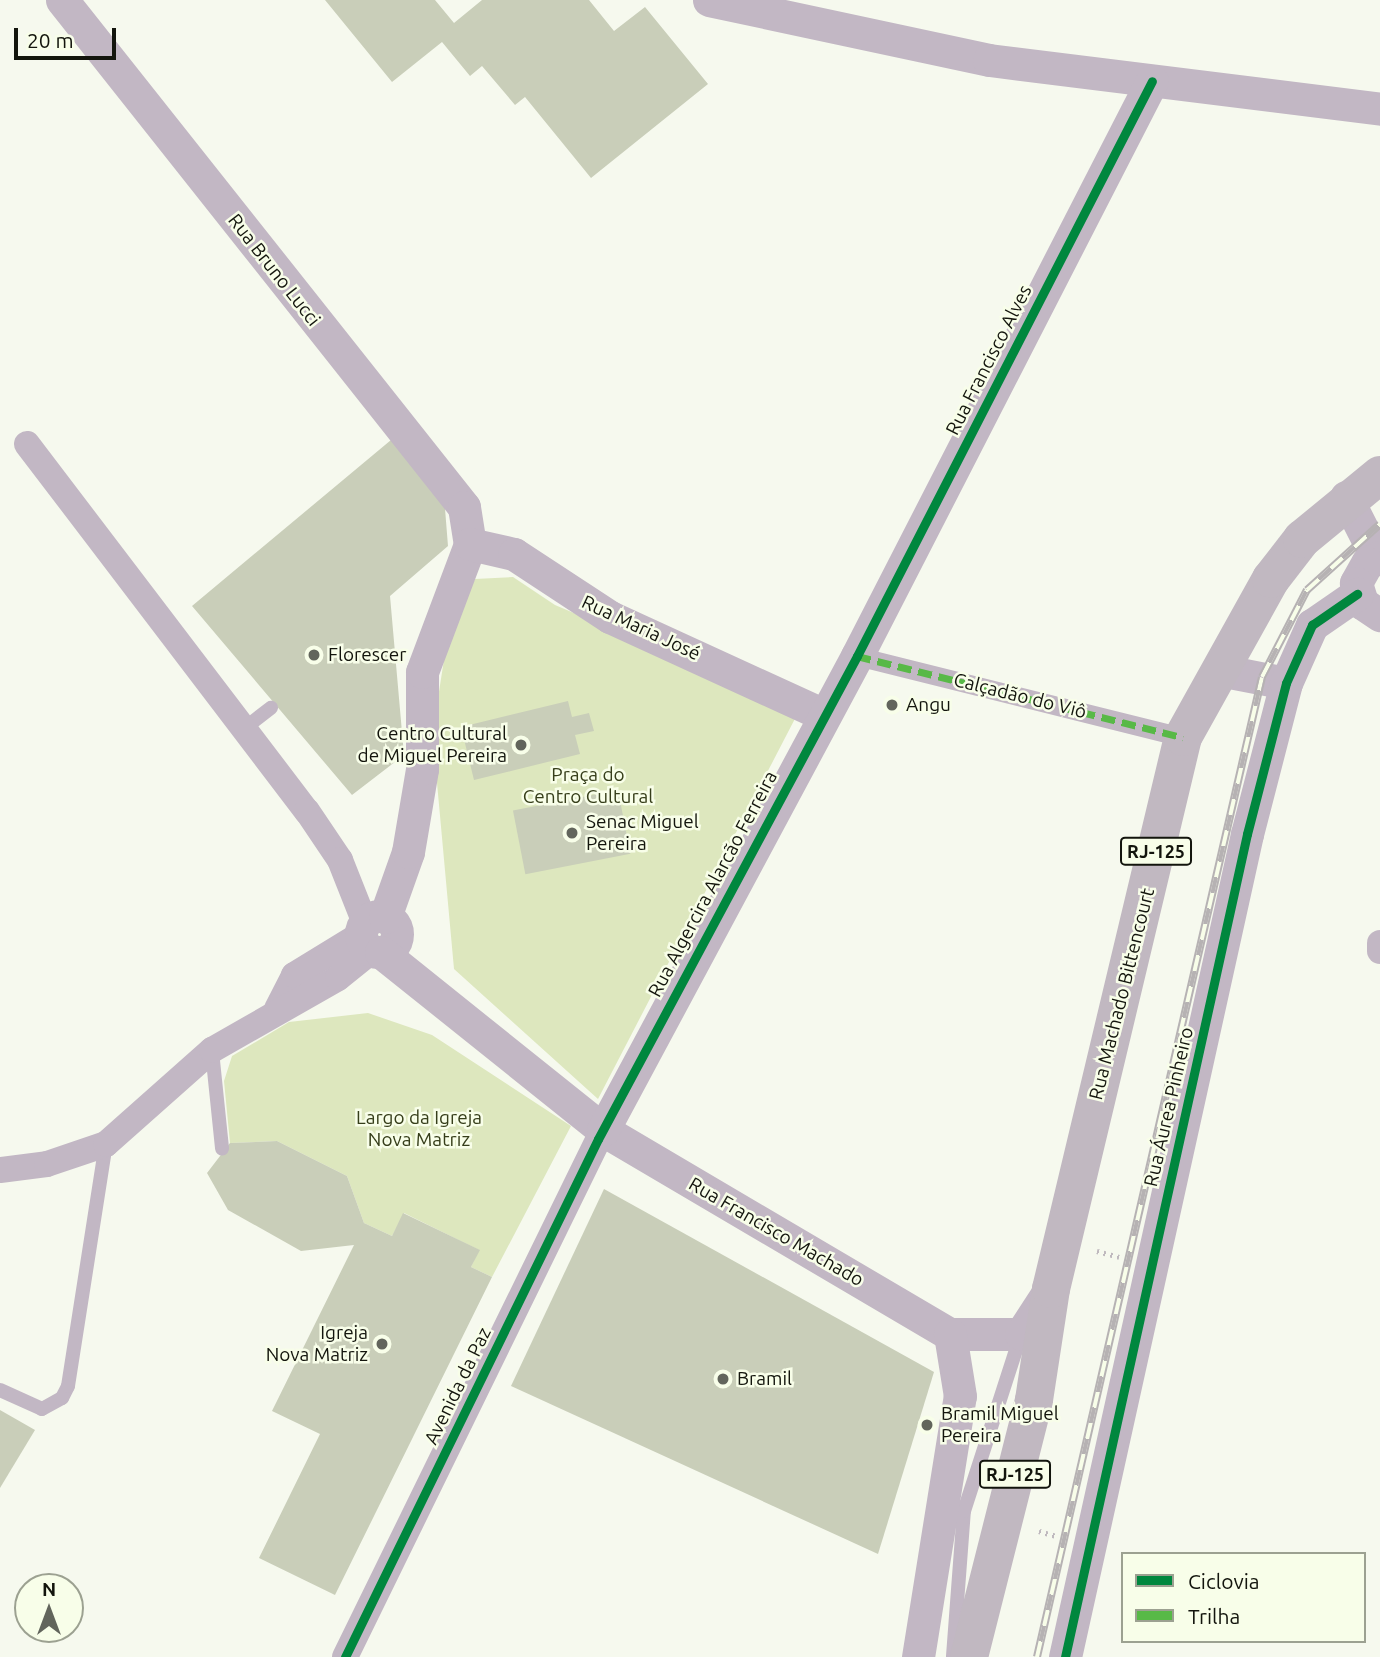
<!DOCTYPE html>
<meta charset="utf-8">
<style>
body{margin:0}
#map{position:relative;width:1380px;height:1657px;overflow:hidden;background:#f6f9ee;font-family:Ubuntu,sans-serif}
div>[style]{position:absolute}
.green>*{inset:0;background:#dde7be}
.building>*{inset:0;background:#c9ceb9;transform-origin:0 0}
.path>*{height:4.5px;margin-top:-2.25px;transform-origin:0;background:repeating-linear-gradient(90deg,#bfb9be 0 2px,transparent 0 7px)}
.service>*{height:14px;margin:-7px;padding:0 7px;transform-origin:7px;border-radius:7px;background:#c2b7c4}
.pedestrian>*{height:19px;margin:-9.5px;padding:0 9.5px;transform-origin:9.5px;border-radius:9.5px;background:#c2b7c4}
.minor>*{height:26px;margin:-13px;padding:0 13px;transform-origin:13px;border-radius:13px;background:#c2b7c4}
.tertiary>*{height:33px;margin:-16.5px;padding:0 16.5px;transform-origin:16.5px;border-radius:16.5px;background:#c2b7c4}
.tertiary>.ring{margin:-16.5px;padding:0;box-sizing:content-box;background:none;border:33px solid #c2b7c4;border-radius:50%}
.primary>*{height:38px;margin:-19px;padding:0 19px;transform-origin:19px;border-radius:19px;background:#c1b8c1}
.rail>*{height:8px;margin-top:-4px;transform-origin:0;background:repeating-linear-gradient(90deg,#f8fee9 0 16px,#b6b2b3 0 32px);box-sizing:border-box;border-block:2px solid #b6b2b3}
.quiet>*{height:7px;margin-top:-3.5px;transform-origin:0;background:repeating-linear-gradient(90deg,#58b947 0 14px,transparent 0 21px)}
.cycleway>*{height:9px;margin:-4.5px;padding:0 4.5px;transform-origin:4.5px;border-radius:4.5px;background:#00873e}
.dots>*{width:19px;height:19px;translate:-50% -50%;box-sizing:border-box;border:4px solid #f8fee9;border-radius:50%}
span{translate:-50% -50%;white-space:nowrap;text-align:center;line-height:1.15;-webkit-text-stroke:5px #f8fee9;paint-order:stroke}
.shield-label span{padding:2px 5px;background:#f8fee9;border:2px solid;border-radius:5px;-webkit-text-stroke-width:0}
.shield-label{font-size:18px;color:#13150d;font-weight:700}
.street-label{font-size:19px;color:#13150d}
.poi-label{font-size:19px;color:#13150d}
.left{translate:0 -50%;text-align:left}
.right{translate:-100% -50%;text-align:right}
.park-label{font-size:19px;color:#363e1a}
.legend{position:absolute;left:1121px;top:1552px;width:245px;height:91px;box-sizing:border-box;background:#f8fee9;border:2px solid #9ca191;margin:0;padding:9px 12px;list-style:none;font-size:21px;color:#13150d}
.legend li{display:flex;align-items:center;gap:14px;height:35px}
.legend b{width:35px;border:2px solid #9ca191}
.north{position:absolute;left:14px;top:1573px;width:70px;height:70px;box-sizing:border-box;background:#f8fee9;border:2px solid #9ca191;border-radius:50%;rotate:0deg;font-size:19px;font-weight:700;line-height:28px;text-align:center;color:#13150d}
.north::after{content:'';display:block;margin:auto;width:24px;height:32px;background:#62655c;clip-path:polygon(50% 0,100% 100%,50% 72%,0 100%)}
.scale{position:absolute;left:14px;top:28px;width:102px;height:32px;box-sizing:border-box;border:4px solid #13150d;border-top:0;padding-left:9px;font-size:21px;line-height:24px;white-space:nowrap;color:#13150d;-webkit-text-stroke:5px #f8fee9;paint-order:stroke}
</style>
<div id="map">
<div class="green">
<div style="clip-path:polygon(513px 577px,555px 605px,800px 709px,598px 1099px,454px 969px,436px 772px,438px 698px,448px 634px,475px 579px)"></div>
<div style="clip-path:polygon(368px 1013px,432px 1035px,571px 1126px,492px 1277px,471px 1267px,479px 1250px,404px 1213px,392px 1236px,364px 1223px,347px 1176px,277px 1141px,230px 1143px,224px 1081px,232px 1056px,289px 1022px)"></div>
</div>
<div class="building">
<div style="clip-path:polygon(325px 0,435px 0,454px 23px,482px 0,589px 0,614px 31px,645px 7px,708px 84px,591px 178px,525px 97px,515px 105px,482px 66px,470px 76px,442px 42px,392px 82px)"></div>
<div style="clip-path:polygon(391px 440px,444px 496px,448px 546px,390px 596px,404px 755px,352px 795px,192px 606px)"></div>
<div style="clip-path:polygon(568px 701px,572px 717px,589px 713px,594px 731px,575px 735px,580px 754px,474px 780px,461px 727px)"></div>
<div style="left:618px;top:790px;width:65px;height:107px;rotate:79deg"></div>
<div style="clip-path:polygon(277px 1141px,347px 1176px,364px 1223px,392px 1236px,403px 1213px,480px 1250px,471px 1267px,492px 1277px,335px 1595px,259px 1558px,320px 1434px,272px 1411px,354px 1245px,301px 1251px,228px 1210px,207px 1173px,230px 1143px)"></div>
<div style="clip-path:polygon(604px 1189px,934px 1372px,878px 1554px,511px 1386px)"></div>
<div style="clip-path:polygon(0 1410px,35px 1430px,0 1488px)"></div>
</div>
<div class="path">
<div style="left:1097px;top:1251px;width:23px;rotate:15deg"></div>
<div style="left:1039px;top:1531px;width:19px;rotate:16deg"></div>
</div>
<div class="service">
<div style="left:245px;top:728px;width:33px;rotate:-38deg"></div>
<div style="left:212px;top:1051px;width:98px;rotate:84.1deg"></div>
<div style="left:0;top:1390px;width:46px;rotate:24.3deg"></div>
<div style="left:42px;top:1409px;width:23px;rotate:-29deg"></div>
<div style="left:62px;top:1398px;width:13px;rotate:-63deg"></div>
<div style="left:68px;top:1386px;width:245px;rotate:-81.1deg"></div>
<div style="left:953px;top:1656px;width:145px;rotate:-85.7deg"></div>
<div style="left:964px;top:1511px;width:186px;rotate:-72.1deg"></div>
</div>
<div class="pedestrian">
<div style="left:857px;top:656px;width:336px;rotate:14deg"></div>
</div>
<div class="minor">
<div style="left:27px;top:444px;width:462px;rotate:52.7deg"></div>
<div style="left:307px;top:811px;width:59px;rotate:56deg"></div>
<div style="left:340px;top:860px;width:68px;rotate:68.4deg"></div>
<div style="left:1380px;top:943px;width:8px;rotate:90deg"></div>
<div style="left:277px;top:1009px;width:38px;rotate:-63deg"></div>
<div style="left:294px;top:975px;width:79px;rotate:-31.5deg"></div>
<div style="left:0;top:1170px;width:47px;rotate:-7.3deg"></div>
<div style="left:47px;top:1164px;width:62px;rotate:-18.7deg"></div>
<div style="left:106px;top:1144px;width:142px;rotate:-41.6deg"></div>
<div style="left:212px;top:1050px;width:145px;rotate:-29.7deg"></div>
<div style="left:338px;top:978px;width:45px;rotate:-38.7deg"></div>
<div style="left:345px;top:1657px;width:587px;rotate:-63.92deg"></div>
</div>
<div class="tertiary">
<div style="left:62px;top:0;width:647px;rotate:51.59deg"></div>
<div style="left:464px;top:507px;width:37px;rotate:81deg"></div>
<div style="left:709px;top:0;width:286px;rotate:12.1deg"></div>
<div style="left:989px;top:60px;width:394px;rotate:7.1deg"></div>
<div style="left:1346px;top:497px;width:68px;rotate:63.1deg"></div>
<div style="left:1380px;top:557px;width:14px;rotate:155deg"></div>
<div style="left:1367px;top:563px;width:23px;rotate:119deg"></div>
<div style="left:1356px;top:583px;width:21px;rotate:73deg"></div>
<div style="left:1362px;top:603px;width:22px;rotate:34deg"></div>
<div style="left:1219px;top:670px;width:68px;rotate:11deg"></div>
<div class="ring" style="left:361px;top:916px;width:3px;height:3px"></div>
<div style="left:385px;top:917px;width:69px;rotate:-70.5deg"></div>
<div style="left:408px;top:852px;width:84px;rotate:-80.4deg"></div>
<div style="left:422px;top:769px;width:97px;rotate:-90deg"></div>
<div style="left:422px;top:672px;width:137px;rotate:-69.4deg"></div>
<div style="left:470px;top:544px;width:45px;rotate:12.8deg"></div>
<div style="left:514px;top:554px;width:115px;rotate:33.3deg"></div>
<div style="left:610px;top:617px;width:233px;rotate:24.6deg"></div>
<div style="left:381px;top:952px;width:285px;rotate:38.7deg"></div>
<div style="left:603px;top:1130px;width:403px;rotate:30.5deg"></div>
<div style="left:950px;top:1334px;width:71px"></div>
<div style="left:1021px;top:1334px;width:51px;rotate:-56.9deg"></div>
<div style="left:603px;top:1130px;width:538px;rotate:-61.81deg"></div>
<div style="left:857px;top:656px;width:646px;rotate:-62.84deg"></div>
<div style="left:918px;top:1657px;width:264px;rotate:-80.9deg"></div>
<div style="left:960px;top:1396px;width:63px;rotate:-99.2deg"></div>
<div style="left:1065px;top:1657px;width:843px;rotate:-77.53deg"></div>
<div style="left:1247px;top:834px;width:156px;rotate:-75.5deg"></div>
<div style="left:1286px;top:683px;width:64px;rotate:-65.9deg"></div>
<div style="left:1312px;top:625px;width:55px;rotate:-34.6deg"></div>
</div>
<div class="primary">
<div style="left:969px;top:1657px;width:265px;rotate:-75.8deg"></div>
<div style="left:1034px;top:1400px;width:112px;rotate:-81.3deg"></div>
<div style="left:1051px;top:1289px;width:568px;rotate:-76.55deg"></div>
<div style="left:1183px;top:737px;width:181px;rotate:-60.9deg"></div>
<div style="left:1271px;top:579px;width:51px;rotate:-52.2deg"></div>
<div style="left:1302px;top:539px;width:101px;rotate:-39.4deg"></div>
</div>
<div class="rail">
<div style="left:1037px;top:1657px;width:1005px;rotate:-77.07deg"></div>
<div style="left:1262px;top:677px;width:98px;rotate:-62.7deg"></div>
<div style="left:1307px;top:590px;width:98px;rotate:-42.1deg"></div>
</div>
<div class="quiet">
<div style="left:857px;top:656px;width:336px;rotate:14deg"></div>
</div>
<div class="cycleway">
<div style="left:345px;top:1657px;width:576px;rotate:-63.97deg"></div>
<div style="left:598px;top:1139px;width:548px;rotate:-61.8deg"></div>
<div style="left:857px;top:656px;width:646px;rotate:-62.84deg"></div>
<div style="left:1065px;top:1657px;width:843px;rotate:-77.53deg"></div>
<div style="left:1247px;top:834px;width:156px;rotate:-75.5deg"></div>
<div style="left:1286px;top:683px;width:64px;rotate:-65.9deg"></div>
<div style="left:1312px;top:625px;width:55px;rotate:-34.6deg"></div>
</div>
<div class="dots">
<div style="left:314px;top:655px;background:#62655c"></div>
<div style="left:892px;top:705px;background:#62655c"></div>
<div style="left:521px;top:745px;background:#62655c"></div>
<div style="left:572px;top:833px;background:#62655c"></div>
<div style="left:382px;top:1344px;background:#62655c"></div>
<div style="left:723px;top:1379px;background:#62655c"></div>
<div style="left:927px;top:1425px;background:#62655c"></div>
</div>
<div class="shield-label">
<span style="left:1156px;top:851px">RJ-125</span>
<span style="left:1015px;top:1474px">RJ-125</span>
</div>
<div class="street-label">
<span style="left:274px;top:270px;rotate:52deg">Rua Bruno Lucci</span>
<span style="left:989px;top:360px;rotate:-63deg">Rua Francisco Alves</span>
<span style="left:641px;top:628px;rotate:25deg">Rua Maria José</span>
<span style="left:1020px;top:696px;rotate:14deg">Calçadão do Viô</span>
<span style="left:713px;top:884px;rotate:-62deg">Rua Algercira Alarcão Ferreira</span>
<span style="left:1122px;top:994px;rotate:-76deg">Rua Machado Bittencourt</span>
<span style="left:1169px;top:1107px;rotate:-77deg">Rua Áurea Pinheiro</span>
<span style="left:776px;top:1232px;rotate:30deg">Rua Francisco Machado</span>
<span style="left:458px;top:1386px;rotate:-64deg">Avenida da Paz</span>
</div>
<div class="poi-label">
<span class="left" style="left:328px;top:655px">Florescer</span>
<span class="left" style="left:906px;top:705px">Angu</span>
<span class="right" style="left:507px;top:745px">Centro Cultural<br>de Miguel Pereira</span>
<span class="left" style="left:586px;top:833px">Senac Miguel<br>Pereira</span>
<span class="right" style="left:368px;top:1344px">Igreja<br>Nova Matriz</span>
<span class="left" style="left:737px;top:1379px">Bramil</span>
<span class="left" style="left:941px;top:1425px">Bramil Miguel<br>Pereira</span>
</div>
<div class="park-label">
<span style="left:588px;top:786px">Praça do<br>Centro Cultural</span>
<span style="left:419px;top:1129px">Largo da Igreja<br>Nova Matriz</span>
</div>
<ul class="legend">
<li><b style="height:9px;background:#00873e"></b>Ciclovia</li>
<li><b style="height:9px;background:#58b947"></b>Trilha</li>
</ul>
<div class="north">N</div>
<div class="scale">20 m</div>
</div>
